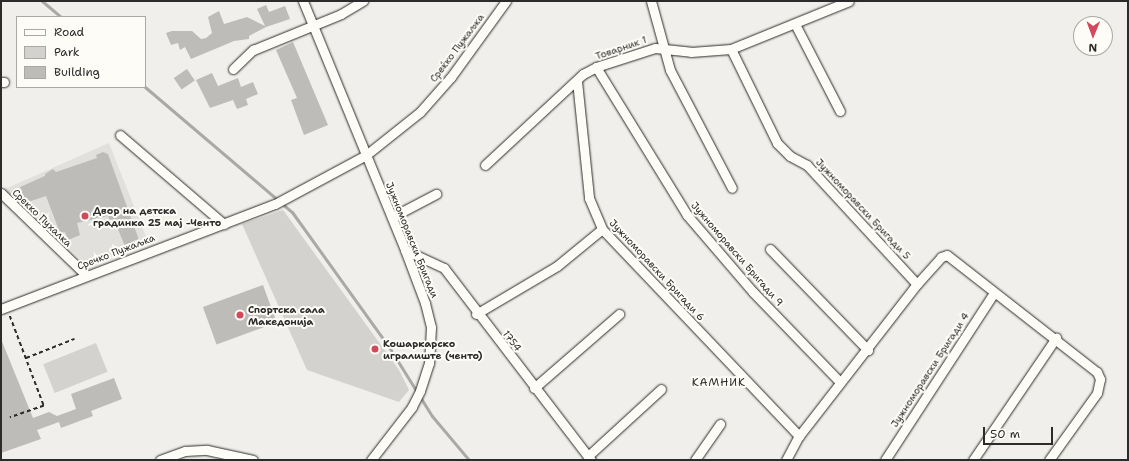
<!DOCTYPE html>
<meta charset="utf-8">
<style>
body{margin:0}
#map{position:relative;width:1129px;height:461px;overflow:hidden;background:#f0efeb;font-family:"Shantell Sans",sans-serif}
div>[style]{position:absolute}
.built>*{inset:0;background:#e1e0dc}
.green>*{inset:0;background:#d3d2cf;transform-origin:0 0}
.stream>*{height:3px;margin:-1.5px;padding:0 1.5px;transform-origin:1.5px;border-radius:1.5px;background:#aaa9a7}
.building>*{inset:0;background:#bdbcb8;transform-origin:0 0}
.path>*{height:1.5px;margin-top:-0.75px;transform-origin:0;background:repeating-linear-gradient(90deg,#2b2b2b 0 4px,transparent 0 7px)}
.roads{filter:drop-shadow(0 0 1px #2b2b2b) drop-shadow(0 0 1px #2b2b2b)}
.street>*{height:9px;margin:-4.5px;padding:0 4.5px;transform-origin:4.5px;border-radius:4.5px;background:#fdfcf7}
.dots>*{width:11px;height:11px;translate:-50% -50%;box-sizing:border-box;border:2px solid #fdfcf7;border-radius:50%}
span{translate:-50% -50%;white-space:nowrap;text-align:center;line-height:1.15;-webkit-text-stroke:4px #fdfcf7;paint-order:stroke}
.street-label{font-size:10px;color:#2b2b2b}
.poi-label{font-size:10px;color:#2b2b2b;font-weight:700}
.left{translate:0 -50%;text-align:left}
.neighbourhood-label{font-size:11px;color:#2b2b2b;letter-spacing:1px}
.frame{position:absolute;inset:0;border:2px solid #2b2b2b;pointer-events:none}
.legend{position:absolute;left:16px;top:16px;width:130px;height:72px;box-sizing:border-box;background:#fdfcf7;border:1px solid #a9a8a5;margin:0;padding:5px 7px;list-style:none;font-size:12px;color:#2b2b2b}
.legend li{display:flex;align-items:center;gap:8px;height:20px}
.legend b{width:20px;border:1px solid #a9a8a5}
.north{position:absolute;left:1073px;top:16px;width:40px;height:40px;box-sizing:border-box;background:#fdfcf7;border:1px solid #a9a8a5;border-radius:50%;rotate:181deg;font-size:11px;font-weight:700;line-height:16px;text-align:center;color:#2b2b2b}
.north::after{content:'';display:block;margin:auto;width:14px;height:18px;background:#d1495b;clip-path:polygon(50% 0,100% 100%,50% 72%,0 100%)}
.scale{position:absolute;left:983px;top:427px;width:70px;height:18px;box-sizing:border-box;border:2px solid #2b2b2b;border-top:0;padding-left:5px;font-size:12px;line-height:14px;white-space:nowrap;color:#2b2b2b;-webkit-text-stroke:3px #fdfcf7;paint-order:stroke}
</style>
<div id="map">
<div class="built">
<div style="clip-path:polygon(109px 143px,148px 242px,88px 266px,5px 189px)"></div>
</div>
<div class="green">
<div style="clip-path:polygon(283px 210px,399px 370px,409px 390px,399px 402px,307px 370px,242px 224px)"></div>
<div style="left:96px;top:343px;width:31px;height:57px;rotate:68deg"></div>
</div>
<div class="stream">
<div style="left:42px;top:1px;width:25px;rotate:40deg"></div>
<div style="left:145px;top:87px;width:193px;rotate:40.4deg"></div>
<div style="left:292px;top:212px;width:166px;rotate:54.3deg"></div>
<div style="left:389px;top:347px;width:81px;rotate:58.1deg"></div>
<div style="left:432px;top:416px;width:57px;rotate:49.9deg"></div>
</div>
<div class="building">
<div style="clip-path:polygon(266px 5px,269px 12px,285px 6px,290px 19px,266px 27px,249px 36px,249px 39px,234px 41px,191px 59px,185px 47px,180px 50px,178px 43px,171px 45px,166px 33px,172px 31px,192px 31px,201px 39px,206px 38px,212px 33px,208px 17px,219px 11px,224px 24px,247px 17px,265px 26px,257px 9px)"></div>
<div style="clip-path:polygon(293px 42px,328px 125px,304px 135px,291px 100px,297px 98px,276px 50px)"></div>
<div style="left:187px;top:69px;width:14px;height:16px;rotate:56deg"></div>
<div style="clip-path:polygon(212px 73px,218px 86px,238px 78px,241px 87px,253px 82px,258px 94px,246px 99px,248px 105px,237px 109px,233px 100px,210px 108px,196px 80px)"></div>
<div style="clip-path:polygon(103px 152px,108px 154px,139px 240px,125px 246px,117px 227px,113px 228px,108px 216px,77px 223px,80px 235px,68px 240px,65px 232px,60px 233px,46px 196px,25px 203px,20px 187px,45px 176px,45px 174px,53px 169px,56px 172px,97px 158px,96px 155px)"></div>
<div style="left:263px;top:285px;width:40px;height:64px;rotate:70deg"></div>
<div style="clip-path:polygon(1px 339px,33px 418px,49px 412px,57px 416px,76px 409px,71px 394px,114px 378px,122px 399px,91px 411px,93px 416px,61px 428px,59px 422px,37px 430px,41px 439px,1px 453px)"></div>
</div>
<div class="path">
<div style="left:10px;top:316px;width:96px;rotate:69.3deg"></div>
<div style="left:44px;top:406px;width:36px;rotate:161deg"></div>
<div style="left:26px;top:358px;width:52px;rotate:-21.6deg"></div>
</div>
<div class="roads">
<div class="street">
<div style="left:303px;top:1px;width:269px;rotate:67.7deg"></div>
<div style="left:405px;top:250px;width:57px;rotate:69.3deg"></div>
<div style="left:425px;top:303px;width:25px;rotate:76deg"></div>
<div style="left:431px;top:327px;width:36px;rotate:93deg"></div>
<div style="left:429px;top:363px;width:29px;rotate:108deg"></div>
<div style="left:420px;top:391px;width:18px;rotate:117deg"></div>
<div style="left:412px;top:407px;width:67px;rotate:127.7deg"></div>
<div style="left:651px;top:1px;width:72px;rotate:74.6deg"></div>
<div style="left:670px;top:70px;width:133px;rotate:62.3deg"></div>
<div style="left:795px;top:24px;width:98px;rotate:62.7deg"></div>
<div style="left:731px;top:49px;width:105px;rotate:63.9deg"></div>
<div style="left:777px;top:143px;width:18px;rotate:45deg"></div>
<div style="left:790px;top:156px;width:19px;rotate:28deg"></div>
<div style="left:807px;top:165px;width:162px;rotate:47.3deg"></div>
<div style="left:596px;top:67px;width:174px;rotate:58.4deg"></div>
<div style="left:687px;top:215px;width:101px;rotate:49.4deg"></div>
<div style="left:753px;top:292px;width:125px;rotate:46deg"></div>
<div style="left:233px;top:69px;width:28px;rotate:-44deg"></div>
<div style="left:253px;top:50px;width:95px;rotate:-22.2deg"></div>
<div style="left:341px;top:14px;width:26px;rotate:-31deg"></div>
<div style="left:577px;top:81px;width:118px;rotate:84.1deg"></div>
<div style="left:589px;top:198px;width:34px;rotate:67deg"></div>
<div style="left:602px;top:229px;width:286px;rotate:46.4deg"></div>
<div style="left:1px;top:82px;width:3px"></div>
<div style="left:120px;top:135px;width:137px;rotate:40.6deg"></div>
<div style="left:485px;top:165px;width:134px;rotate:-42.9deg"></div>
<div style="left:583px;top:74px;width:15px;rotate:-28deg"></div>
<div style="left:596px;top:67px;width:62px;rotate:-17.9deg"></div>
<div style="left:655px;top:48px;width:36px;rotate:6deg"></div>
<div style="left:691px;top:52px;width:40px;rotate:-4.3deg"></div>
<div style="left:731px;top:49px;width:127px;rotate:-22.1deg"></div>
<div style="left:1px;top:193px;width:118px;rotate:44deg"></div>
<div style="left:392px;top:217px;width:50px;rotate:-27.6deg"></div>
<div style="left:770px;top:249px;width:141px;rotate:45.9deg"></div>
<div style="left:405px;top:250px;width:43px;rotate:24.8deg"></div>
<div style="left:444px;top:268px;width:242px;rotate:52.6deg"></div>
<div style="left:1px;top:309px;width:293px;rotate:-21deg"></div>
<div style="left:275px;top:204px;width:103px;rotate:-28.3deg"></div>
<div style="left:366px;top:155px;width:69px;rotate:-38.5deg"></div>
<div style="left:420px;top:112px;width:47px;rotate:-48.5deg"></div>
<div style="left:451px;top:77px;width:94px;rotate:-54.1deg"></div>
<div style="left:476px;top:314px;width:94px;rotate:-30.7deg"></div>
<div style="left:557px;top:266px;width:58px;rotate:-39.4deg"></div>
<div style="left:534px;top:388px;width:113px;rotate:-41deg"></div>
<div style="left:588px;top:456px;width:99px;rotate:-42.5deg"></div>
<div style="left:160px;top:460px;width:27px;rotate:-20deg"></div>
<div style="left:185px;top:451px;width:22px;rotate:-3deg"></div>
<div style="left:207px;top:450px;width:47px;rotate:12.3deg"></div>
<div style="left:695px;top:460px;width:44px;rotate:-55.2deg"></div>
<div style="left:786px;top:460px;width:27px;rotate:-62deg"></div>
<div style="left:799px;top:436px;width:192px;rotate:-52.2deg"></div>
<div style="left:917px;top:284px;width:36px;rotate:-48deg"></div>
<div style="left:941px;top:257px;width:6px;rotate:-18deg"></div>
<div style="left:947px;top:255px;width:190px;rotate:38deg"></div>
<div style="left:1097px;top:372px;width:8px;rotate:67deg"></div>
<div style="left:1100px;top:379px;width:14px;rotate:102deg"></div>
<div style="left:1097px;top:393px;width:82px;rotate:125.6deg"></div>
<div style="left:885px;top:460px;width:199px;rotate:-56.9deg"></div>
<div style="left:973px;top:460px;width:148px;rotate:-55.8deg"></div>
</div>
</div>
<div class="dots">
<div style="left:85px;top:216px;background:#d1495b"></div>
<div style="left:240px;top:315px;background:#d1495b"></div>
<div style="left:375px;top:349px;background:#d1495b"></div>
</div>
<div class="street-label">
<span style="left:457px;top:48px;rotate:-53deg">Среќко Пужаљка</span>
<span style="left:621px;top:48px;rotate:-19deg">Товарник 1</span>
<span style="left:863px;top:209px;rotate:47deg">Јужноморавски Бригади 5</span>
<span style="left:42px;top:218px;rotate:44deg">Срекко Пухалка</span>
<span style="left:412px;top:240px;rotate:68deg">Јужноморавски Бригади</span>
<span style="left:116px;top:252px;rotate:-21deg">Сречко Пужаљка</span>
<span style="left:737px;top:254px;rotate:49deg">Јужноморавски Бригади 9</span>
<span style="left:657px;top:270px;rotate:47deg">Јужноморавски Бригади 6</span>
<span style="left:512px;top:341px;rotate:52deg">1754</span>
<span style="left:930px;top:370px;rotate:-57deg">Јужноморавски Бригади 4</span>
</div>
<div class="poi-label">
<span class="left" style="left:93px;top:216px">Двор на детска<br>градинка 25 мај -Ченто</span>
<span class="left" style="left:248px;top:315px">Спортска сала<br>Македонија</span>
<span class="left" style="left:383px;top:349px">Кошаркарско<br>игралиште (ченто)</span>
</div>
<div class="neighbourhood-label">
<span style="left:719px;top:383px">КАМНИК</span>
</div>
<div class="frame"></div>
<ul class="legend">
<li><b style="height:5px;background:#fdfcf7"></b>Road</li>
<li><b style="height:11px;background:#d3d2cf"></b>Park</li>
<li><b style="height:11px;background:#bdbcb8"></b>Building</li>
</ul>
<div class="north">N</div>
<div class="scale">50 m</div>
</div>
